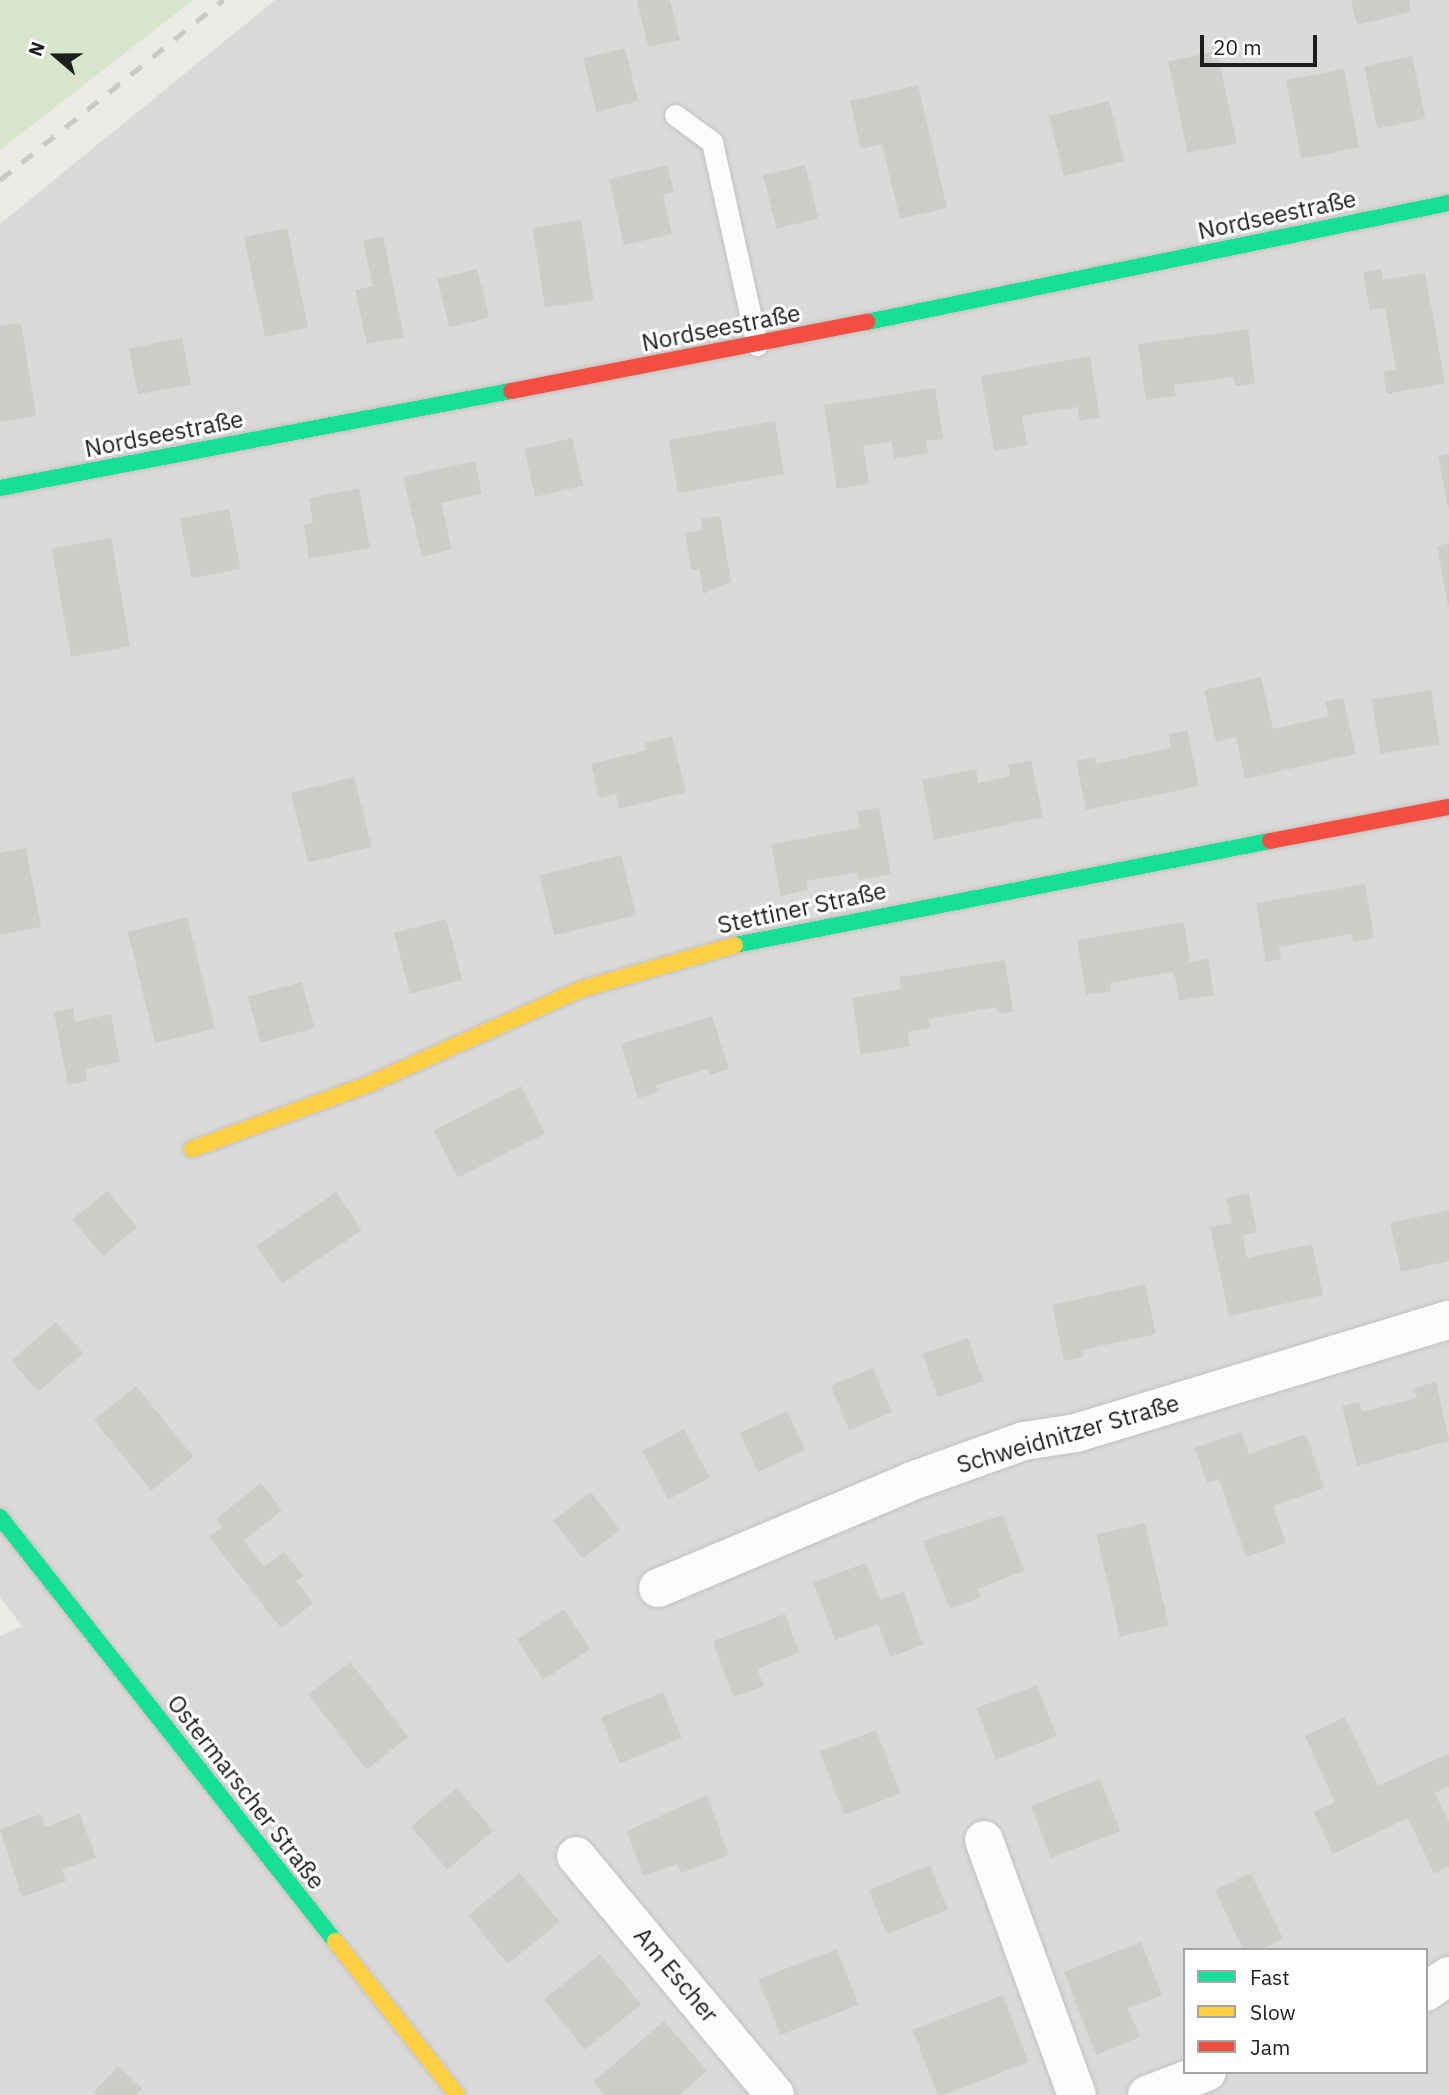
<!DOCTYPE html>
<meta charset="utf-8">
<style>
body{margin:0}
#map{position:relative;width:1449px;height:2095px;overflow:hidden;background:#ecebe7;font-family:"IBM Plex Sans",sans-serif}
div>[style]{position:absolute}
.residential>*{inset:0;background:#dbdad8}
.grass>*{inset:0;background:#d5e6ca}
.building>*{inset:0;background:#cdccc9;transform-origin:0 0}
.roads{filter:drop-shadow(0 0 2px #c2c1bf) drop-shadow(0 0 2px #c2c1bf)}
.lane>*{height:21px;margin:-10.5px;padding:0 10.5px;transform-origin:10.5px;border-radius:10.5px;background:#fcfcfb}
.street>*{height:38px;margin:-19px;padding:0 19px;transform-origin:19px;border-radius:19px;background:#fcfcfb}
.fast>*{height:16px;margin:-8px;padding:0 8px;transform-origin:8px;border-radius:8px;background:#16e098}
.slow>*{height:16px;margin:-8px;padding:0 8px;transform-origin:8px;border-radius:8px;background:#ffcf43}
.jam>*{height:16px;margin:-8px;padding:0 8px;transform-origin:8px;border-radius:8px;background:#f24e42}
.rail>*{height:5px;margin-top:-2.5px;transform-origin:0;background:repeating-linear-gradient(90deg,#cacac9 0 14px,transparent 0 28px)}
span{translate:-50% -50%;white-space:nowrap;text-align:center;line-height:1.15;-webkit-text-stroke:6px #fff;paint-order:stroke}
.street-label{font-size:24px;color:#1e1e1e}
.legend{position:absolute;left:1183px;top:1948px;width:245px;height:126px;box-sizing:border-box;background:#fff;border:2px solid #a5a5a5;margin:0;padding:9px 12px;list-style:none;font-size:21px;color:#1e1e1e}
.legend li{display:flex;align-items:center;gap:14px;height:35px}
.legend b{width:35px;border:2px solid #a5a5a5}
.north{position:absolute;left:21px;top:21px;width:70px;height:70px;-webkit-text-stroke:5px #fff;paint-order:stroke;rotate:290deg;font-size:19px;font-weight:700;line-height:28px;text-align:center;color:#1e1e1e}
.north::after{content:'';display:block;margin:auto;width:24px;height:32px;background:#1e1e1e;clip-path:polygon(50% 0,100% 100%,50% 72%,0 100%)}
.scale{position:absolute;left:1200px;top:35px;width:117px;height:32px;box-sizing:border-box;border:4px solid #1e1e1e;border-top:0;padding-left:9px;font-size:21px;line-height:24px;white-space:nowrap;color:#1e1e1e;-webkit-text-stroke:5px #fff;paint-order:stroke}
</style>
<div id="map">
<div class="residential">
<div style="clip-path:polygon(evenodd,275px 0,1449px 0,1449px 2095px,0 2095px,0 1636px,22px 1626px,0 1597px,0 224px,275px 0,1185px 1950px,1426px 1950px,1426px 2072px,1185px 2072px,1185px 1950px)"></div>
</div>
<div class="grass">
<div style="clip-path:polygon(0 0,193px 0,0 150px)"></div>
</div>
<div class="building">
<div style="clip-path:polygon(637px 0,670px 0,680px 40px,648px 47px)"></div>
<div style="clip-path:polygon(1351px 0,1409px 0,1411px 12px,1357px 25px)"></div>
<div style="left:625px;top:48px;width:55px;height:43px;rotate:76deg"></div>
<div style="left:1217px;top:51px;width:94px;height:50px;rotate:78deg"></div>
<div style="left:1412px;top:56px;width:64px;height:49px;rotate:78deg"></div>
<div style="left:1344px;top:69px;width:80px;height:59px;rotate:79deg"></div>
<div style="clip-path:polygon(918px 85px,947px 208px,900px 219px,882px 144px,861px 149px,850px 101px)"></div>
<div style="left:1109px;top:101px;width:62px;height:62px;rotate:76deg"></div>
<div style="clip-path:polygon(667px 165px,674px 192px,663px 195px,672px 234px,624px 245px,609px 179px)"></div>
<div style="left:805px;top:165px;width:55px;height:43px;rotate:76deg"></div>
<div style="left:581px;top:220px;width:81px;height:49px;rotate:81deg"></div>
<div style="left:287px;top:228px;width:102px;height:44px;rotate:78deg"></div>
<div style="clip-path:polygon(383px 236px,404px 337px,367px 344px,355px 290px,373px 286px,363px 241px)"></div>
<div style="left:477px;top:269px;width:50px;height:41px;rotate:76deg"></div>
<div style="clip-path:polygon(1381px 269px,1383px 280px,1425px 273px,1445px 383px,1387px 394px,1383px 372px,1396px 369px,1385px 308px,1370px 310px,1363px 272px)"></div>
<div style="clip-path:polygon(21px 323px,36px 416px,0 422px,0 326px)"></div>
<div style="clip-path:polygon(1248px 329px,1255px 383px,1235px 386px,1234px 377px,1174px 385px,1176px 396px,1146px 400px,1138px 344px)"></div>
<div style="left:182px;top:338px;width:47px;height:54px;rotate:79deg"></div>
<div style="clip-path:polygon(1090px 356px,1100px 417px,1079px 421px,1078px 407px,1022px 416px,1027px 445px,994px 451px,981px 376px)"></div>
<div style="clip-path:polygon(935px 388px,943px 439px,926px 441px,928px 453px,894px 459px,891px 441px,863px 446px,869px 484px,837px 489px,824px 405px)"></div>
<div style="left:775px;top:421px;width:54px;height:108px;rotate:80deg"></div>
<div style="left:572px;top:438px;width:49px;height:49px;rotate:77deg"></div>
<div style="clip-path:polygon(1449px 454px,1449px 508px,1448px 508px,1438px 456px)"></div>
<div style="clip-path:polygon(475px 461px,482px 494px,441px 503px,452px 549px,422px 557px,403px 477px)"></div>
<div style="clip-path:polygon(359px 488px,370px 548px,309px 559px,304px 525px,313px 523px,309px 498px)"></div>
<div style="left:229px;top:509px;width:61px;height:50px;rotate:79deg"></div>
<div style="clip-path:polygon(720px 516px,731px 582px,703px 594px,699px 569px,691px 570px,685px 533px,703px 530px,701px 519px)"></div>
<div style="left:111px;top:538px;width:110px;height:60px;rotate:80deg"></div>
<div style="clip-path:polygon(1449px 543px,1449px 606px,1448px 606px,1437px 546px)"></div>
<div style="clip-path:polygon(1261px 677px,1273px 729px,1329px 716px,1325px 702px,1343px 698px,1356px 754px,1245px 779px,1236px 737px,1216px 742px,1204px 690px)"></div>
<div style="left:1431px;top:690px;width:55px;height:60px;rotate:81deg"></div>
<div style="clip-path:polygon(1187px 730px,1199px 786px,1086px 810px,1076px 761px,1095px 757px,1096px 764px,1171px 748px,1169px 734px)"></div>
<div style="clip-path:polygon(672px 736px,686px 792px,619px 809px,616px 794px,599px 798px,591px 764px,646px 750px,645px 743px)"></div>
<div style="clip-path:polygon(1031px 760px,1043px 817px,934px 840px,922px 780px,976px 769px,978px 783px,1010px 776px,1008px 765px)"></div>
<div style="left:354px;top:777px;width:72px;height:65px;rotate:76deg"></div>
<div style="clip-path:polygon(879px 808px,891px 874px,859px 880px,857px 872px,806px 881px,808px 890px,781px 896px,771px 844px,860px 828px,857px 811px)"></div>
<div style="clip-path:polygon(26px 848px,41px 927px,0 935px,0 853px)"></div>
<div style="left:621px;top:855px;width:62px;height:84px;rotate:76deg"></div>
<div style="clip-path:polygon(1365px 884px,1374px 938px,1353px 942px,1352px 934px,1279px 947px,1281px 959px,1266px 962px,1256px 903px)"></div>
<div style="left:187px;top:917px;width:115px;height:61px;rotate:76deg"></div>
<div style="left:446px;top:919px;width:63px;height:54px;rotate:75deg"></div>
<div style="clip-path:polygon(1184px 922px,1190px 962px,1208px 958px,1214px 995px,1179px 1001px,1174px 972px,1110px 983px,1111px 991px,1086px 995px,1077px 940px)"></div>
<div style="clip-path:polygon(1005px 960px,1013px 1012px,998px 1014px,997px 1007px,929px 1019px,930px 1028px,908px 1032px,910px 1046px,861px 1055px,852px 998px,901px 989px,899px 977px)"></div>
<div style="left:302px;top:982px;width:48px;height:56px;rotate:75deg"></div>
<div style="clip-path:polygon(73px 1008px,75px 1022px,111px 1014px,120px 1062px,85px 1069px,87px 1081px,68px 1085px,54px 1012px)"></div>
<div style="clip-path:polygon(712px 1016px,729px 1069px,710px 1075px,708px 1069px,656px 1085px,658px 1092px,638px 1098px,621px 1044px)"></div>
<div style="left:521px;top:1086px;width:53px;height:98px;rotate:63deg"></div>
<div style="left:107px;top:1191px;width:47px;height:45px;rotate:50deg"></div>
<div style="left:336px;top:1192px;width:46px;height:96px;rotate:56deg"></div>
<div style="clip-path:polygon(1249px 1193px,1257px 1232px,1243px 1235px,1247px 1258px,1312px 1244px,1323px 1295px,1229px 1316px,1210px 1227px,1232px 1223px,1226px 1198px)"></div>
<div style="clip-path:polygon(1449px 1210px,1449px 1261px,1401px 1272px,1390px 1223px)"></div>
<div style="clip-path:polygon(1145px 1284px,1156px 1334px,1082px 1350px,1083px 1357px,1064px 1361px,1052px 1305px)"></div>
<div style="left:56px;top:1322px;width:41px;height:59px;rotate:49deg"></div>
<div style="left:968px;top:1338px;width:46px;height:48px;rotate:71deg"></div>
<div style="left:873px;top:1368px;width:48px;height:46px;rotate:67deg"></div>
<div style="clip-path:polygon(1436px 1382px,1449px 1441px,1357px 1466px,1342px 1406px,1359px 1402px,1362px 1412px,1417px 1398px,1414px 1388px)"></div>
<div style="left:136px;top:1386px;width:91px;height:54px;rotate:51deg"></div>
<div style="left:787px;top:1411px;width:43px;height:52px;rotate:65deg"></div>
<div style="left:684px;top:1429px;width:55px;height:47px;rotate:62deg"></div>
<div style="clip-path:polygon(1241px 1432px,1249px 1454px,1306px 1434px,1324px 1488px,1273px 1506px,1286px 1543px,1246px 1557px,1219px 1479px,1207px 1483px,1195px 1448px)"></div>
<div style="clip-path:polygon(261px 1483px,282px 1510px,244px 1541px,264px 1567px,284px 1552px,303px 1576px,296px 1581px,313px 1603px,281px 1628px,209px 1537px,222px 1527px,216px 1519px)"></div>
<div style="left:591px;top:1492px;width:48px;height:47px;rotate:53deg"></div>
<div style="clip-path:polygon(1003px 1515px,1024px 1571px,977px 1589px,981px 1597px,950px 1609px,923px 1541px)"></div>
<div style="left:1145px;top:1523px;width:105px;height:50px;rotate:77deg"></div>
<div style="clip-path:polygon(866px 1563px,880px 1600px,904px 1591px,923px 1645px,890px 1657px,878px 1624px,835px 1640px,813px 1582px)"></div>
<div style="left:564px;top:1609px;width:48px;height:56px;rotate:57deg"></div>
<div style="clip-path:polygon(785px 1614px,799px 1653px,757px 1669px,764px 1686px,733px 1697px,713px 1641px)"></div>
<div style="left:350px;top:1662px;width:95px;height:53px;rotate:52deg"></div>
<div style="left:1037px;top:1685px;width:55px;height:65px;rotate:69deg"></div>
<div style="left:663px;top:1692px;width:50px;height:67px;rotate:68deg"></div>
<div style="clip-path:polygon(1345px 1717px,1378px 1786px,1449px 1753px,1449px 1786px,1435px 1793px,1449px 1822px,1449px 1866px,1434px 1874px,1408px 1818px,1333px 1854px,1314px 1812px,1335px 1802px,1305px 1736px)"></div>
<div style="left:876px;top:1730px;width:68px;height:60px;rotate:69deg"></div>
<div style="left:1100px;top:1779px;width:56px;height:74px;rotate:69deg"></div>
<div style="left:457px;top:1788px;width:56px;height:60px;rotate:50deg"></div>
<div style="clip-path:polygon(707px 1795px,729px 1855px,681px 1873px,677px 1864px,643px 1876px,627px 1831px)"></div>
<div style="clip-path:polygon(41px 1814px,45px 1827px,80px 1814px,96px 1858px,62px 1869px,66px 1881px,22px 1897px,0 1829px)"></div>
<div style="left:930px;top:1865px;width:48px;height:66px;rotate:68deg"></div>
<div style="left:520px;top:1873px;width:63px;height:67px;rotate:51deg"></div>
<div style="clip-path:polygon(1251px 1873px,1283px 1939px,1260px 1950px,1243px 1950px,1215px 1890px)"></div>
<div style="clip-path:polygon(1141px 1942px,1162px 1995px,1128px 2008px,1140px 2037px,1096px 2055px,1064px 1972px)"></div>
<div style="left:837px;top:1949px;width:60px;height:84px;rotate:69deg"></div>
<div style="left:600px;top:1954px;width:65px;height:72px;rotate:51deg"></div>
<div style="left:1003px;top:1995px;width:72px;height:97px;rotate:69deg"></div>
<div style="clip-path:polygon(664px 2021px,707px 2071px,679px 2095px,604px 2095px,593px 2082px)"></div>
<div style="clip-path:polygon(118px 2066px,142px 2088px,136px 2095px,97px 2095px,94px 2092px)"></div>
</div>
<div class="roads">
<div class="lane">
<div style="left:675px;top:115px;width:46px;rotate:36.1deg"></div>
<div style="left:712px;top:142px;width:208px;rotate:77.5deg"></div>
</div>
<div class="street">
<div style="left:658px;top:1588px;width:276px;rotate:-22.8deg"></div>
<div style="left:912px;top:1481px;width:119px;rotate:-19.7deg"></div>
<div style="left:1024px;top:1441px;width:53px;rotate:-8.7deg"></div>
<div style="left:1076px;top:1433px;width:390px;rotate:-16.9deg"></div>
<div style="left:984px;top:1840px;width:271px;rotate:70deg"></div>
<div style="left:576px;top:1856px;width:311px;rotate:50.2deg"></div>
<div style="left:1426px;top:1992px;width:28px;rotate:-35deg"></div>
<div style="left:1147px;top:2095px;width:64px;rotate:-21deg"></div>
</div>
<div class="fast">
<div style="left:867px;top:322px;width:594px;rotate:-11.56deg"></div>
<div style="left:0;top:488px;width:520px;rotate:-10.75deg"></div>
<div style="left:735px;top:945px;width:545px;rotate:-11deg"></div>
<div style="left:0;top:1517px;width:540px;rotate:51.69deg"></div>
</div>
<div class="slow">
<div style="left:192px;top:1149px;width:186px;rotate:-20.1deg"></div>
<div style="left:367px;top:1085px;width:235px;rotate:-24.1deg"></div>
<div style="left:582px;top:989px;width:159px;rotate:-16deg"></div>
<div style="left:335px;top:1941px;width:196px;rotate:51.6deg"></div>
</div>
<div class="jam">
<div style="left:511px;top:391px;width:363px;rotate:-11deg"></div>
<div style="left:1270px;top:841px;width:182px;rotate:-10.8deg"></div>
</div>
</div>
<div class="rail">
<div style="left:0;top:180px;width:287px;rotate:-38.9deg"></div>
</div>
<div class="street-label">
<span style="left:1277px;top:215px;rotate:-12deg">Nordseestraße</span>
<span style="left:721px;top:328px;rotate:-11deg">Nordseestraße</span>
<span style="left:164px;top:434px;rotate:-11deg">Nordseestraße</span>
<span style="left:802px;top:908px;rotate:-12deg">Stettiner Straße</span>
<span style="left:1068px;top:1434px;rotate:-16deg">Schweidnitzer Straße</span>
<span style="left:246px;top:1792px;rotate:52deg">Ostermarscher Straße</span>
<span style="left:676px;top:1975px;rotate:50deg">Am Escher</span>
</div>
<ul class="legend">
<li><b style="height:9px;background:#16e098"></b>Fast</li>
<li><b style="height:9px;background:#ffcf43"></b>Slow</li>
<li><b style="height:9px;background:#f24e42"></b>Jam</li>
</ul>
<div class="north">N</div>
<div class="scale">20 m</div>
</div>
